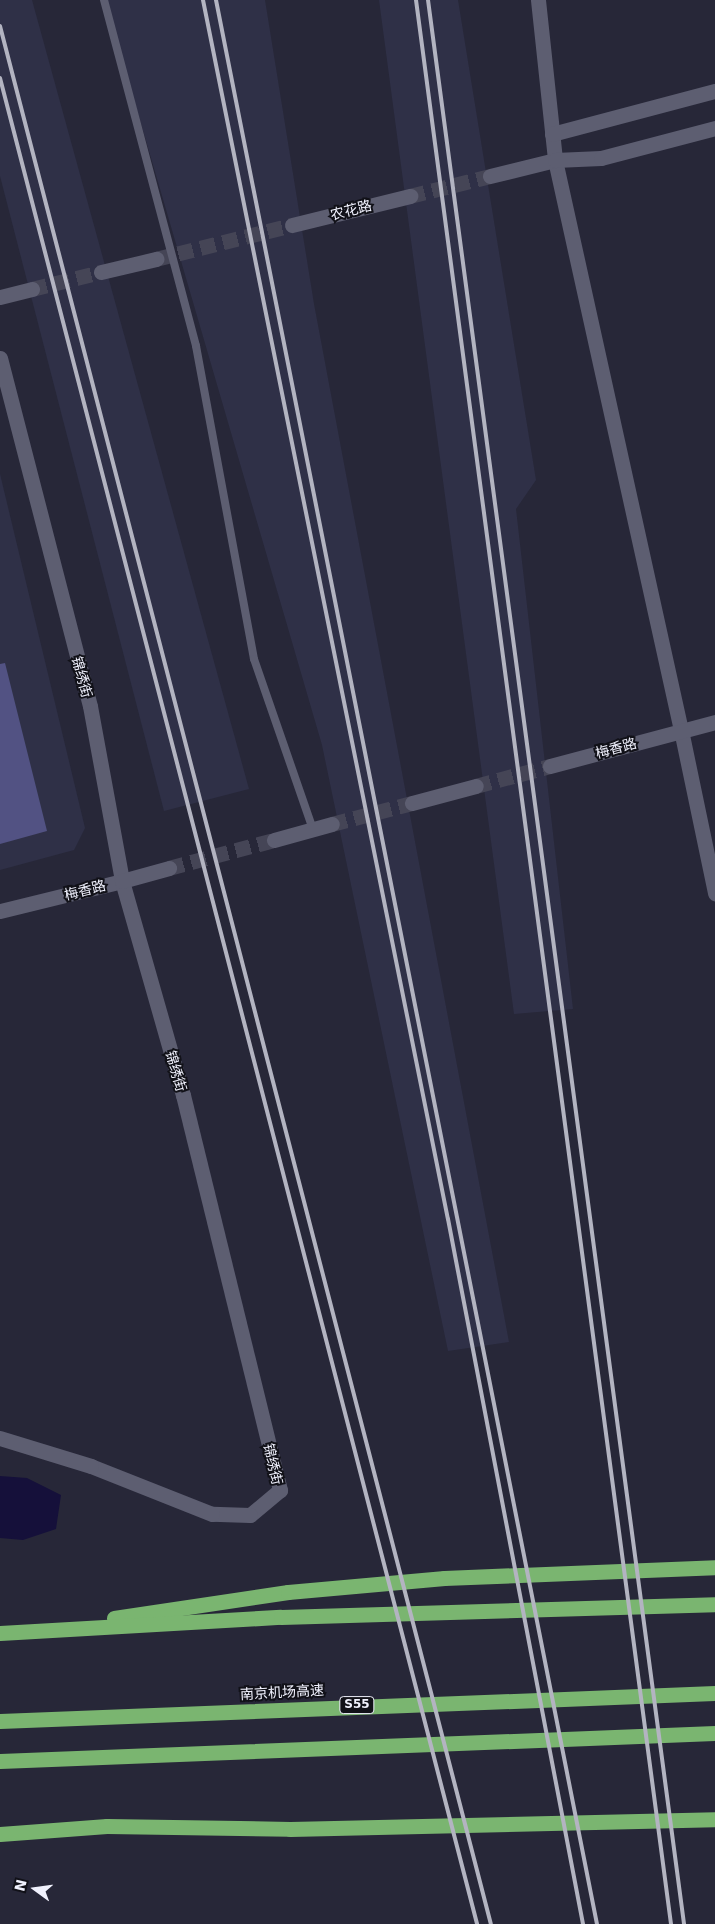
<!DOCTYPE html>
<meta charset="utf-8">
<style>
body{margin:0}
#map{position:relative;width:715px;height:1924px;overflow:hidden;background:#272738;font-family:"DejaVu Sans","Noto Sans SC",sans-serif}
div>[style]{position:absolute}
.built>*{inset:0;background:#2f3047}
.water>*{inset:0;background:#15103a}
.building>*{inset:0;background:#525283}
.tertiary-tunnel>*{height:15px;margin-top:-7.5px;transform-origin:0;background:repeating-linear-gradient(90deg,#454556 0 15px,transparent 0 23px)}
.service>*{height:8px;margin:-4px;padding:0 4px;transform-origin:4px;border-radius:4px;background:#5d5e71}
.minor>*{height:15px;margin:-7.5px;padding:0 7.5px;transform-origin:7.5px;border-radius:7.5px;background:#5d5e71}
.tertiary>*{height:15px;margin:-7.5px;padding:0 7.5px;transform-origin:7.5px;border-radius:7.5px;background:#5d5e71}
.motorway>*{height:15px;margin:-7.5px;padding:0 7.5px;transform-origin:7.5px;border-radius:7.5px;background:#7ab570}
.rail>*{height:4px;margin:-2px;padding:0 2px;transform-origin:2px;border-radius:2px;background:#b3b4c1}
span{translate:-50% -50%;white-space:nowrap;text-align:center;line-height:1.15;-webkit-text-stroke:4px #111118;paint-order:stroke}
.shield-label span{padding:1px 4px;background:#111118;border:1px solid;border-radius:4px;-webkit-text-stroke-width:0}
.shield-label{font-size:12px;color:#f0f1fd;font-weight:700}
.street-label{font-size:14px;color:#f0f1fd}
.north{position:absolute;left:10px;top:1864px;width:50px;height:50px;-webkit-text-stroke:4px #111118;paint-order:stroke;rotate:284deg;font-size:14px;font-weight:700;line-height:20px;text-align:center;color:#f0f1fd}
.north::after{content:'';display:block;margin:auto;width:18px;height:22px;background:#f0f1fd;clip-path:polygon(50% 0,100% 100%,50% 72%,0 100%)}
</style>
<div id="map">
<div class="built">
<div style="clip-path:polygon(0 0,32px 0,249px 789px,164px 811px,0 176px)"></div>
<div style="clip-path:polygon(105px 0,265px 0,314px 304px,509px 1342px,448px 1351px,322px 745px)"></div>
<div style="clip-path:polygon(379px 0,458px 0,536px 480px,516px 509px,573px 1009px,514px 1014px)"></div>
<div style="clip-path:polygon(0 474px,85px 828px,74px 850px,0 870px)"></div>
</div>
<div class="water">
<div style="clip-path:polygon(0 1476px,27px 1478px,61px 1495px,56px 1529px,23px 1540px,0 1538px)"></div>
</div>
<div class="building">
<div style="clip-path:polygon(5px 663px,47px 831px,0 844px,0 664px)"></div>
</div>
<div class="tertiary-tunnel">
<div style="left:410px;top:196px;width:82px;rotate:-14deg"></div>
<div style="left:156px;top:259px;width:140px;rotate:-14deg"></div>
<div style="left:32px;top:289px;width:71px;rotate:-13.8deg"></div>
<div style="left:476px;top:786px;width:77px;rotate:-15.1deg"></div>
<div style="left:332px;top:824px;width:83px;rotate:-14.7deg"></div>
<div style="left:169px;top:868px;width:109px;rotate:-14.9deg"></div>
</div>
<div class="service">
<div style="left:104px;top:0;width:358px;rotate:75.1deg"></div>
<div style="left:196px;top:346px;width:318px;rotate:79.5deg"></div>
<div style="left:254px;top:659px;width:180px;rotate:70.9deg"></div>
</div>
<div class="minor">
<div style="left:681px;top:730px;width:167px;rotate:78.2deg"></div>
<div style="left:0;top:911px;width:126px;rotate:-13.8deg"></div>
<div style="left:122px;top:881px;width:223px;rotate:74.1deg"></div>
<div style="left:183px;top:1095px;width:407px;rotate:76.2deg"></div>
<div style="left:280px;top:1490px;width:39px;rotate:140deg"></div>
<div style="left:250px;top:1515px;width:38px;rotate:-178deg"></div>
<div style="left:212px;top:1514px;width:130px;rotate:-158.4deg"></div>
<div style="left:91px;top:1466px;width:95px;rotate:-162.9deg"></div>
</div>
<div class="tertiary">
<div style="left:538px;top:0;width:161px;rotate:83.9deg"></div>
<div style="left:555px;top:160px;width:584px;rotate:77.54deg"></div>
<div style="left:552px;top:134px;width:169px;rotate:-14.8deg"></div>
<div style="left:490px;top:176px;width:67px;rotate:-13.8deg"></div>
<div style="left:555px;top:160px;width:46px;rotate:-2.5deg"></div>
<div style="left:601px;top:158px;width:118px;rotate:-14.7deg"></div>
<div style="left:292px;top:225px;width:122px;rotate:-13.8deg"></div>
<div style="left:101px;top:272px;width:57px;rotate:-13.3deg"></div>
<div style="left:0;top:297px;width:33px;rotate:-14deg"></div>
<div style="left:0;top:358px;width:359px;rotate:75.5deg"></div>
<div style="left:90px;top:706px;width:178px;rotate:79.6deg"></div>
<div style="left:122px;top:881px;width:49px;rotate:-15.5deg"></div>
<div style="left:550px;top:766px;width:171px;rotate:-14.9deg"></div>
<div style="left:412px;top:803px;width:66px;rotate:-14.9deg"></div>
<div style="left:274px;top:840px;width:60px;rotate:-15.4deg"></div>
</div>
<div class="motorway">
<div style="left:114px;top:1618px;width:176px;rotate:-8.5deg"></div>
<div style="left:288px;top:1592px;width:157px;rotate:-5.1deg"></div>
<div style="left:444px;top:1578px;width:271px;rotate:-2.3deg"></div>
<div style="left:0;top:1633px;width:281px;rotate:-3.3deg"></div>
<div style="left:281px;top:1617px;width:434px;rotate:-1.7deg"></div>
<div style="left:0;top:1721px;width:716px;rotate:-2.24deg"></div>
<div style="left:0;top:1761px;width:716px;rotate:-2.24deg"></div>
<div style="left:0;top:1834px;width:107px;rotate:-4.3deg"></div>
<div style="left:107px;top:1826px;width:183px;rotate:0.9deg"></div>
<div style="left:290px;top:1829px;width:425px;rotate:-1.3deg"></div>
</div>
<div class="rail">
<div style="left:203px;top:0;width:1243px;rotate:78.64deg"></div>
<div style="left:448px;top:1219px;width:718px;rotate:79.16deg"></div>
<div style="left:216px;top:0;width:1961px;rotate:78.8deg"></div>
<div style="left:416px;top:0;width:1941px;rotate:82.45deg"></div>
<div style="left:428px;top:0;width:1941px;rotate:82.42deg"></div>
<div style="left:0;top:26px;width:1960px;rotate:75.5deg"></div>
<div style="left:0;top:78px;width:1907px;rotate:75.51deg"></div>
</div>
<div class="shield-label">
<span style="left:357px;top:1705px">S55</span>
</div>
<div class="street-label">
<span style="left:351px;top:210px;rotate:-14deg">农花路</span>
<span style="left:82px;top:677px;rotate:75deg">锦绣街</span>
<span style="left:616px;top:748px;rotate:-15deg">梅香路</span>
<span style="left:85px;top:890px;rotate:-14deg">梅香路</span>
<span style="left:176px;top:1071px;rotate:74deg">锦绣街</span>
<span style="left:273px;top:1464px;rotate:77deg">锦绣街</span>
<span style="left:282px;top:1692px;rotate:-3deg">南京机场高速</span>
</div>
<div class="north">N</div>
</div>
